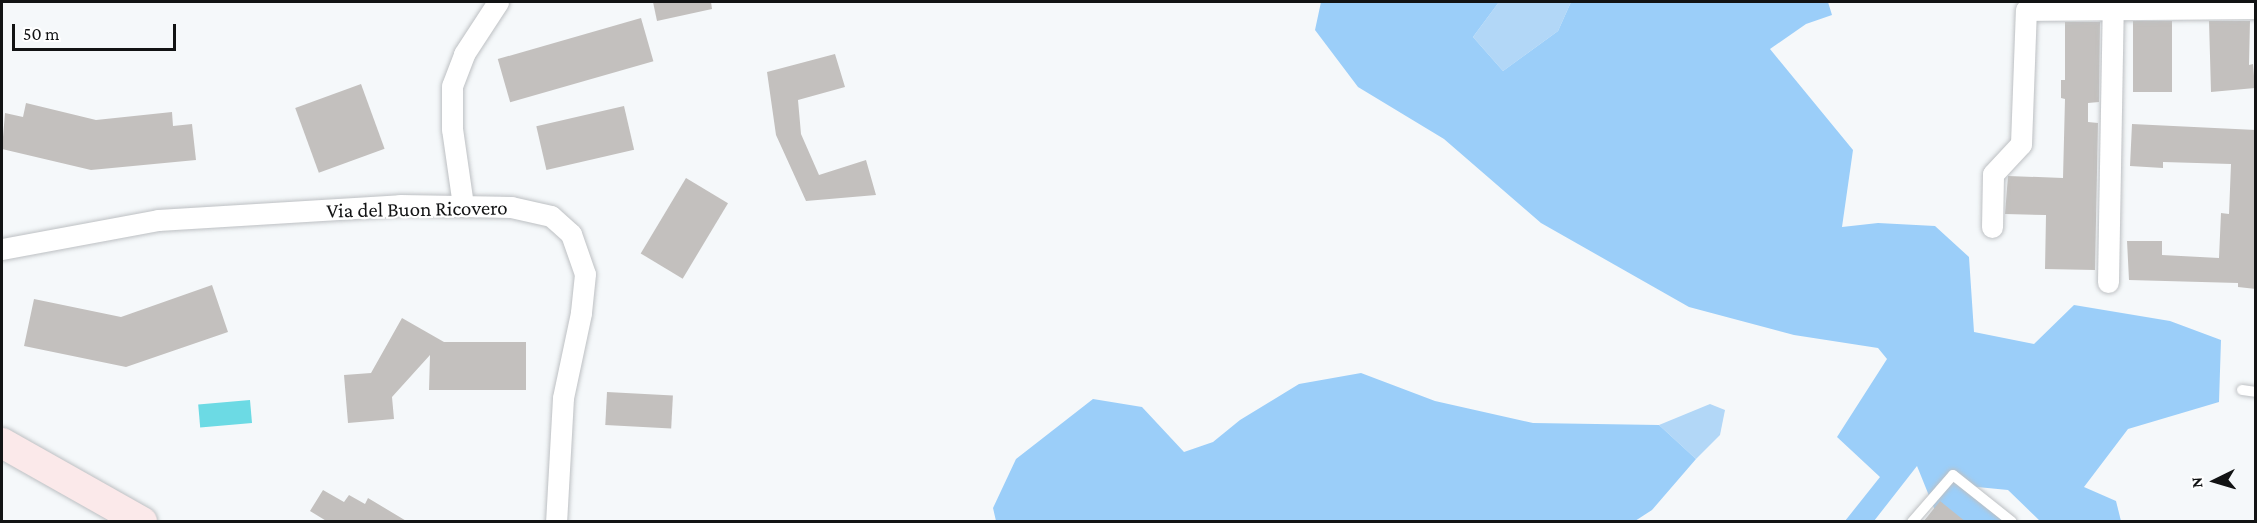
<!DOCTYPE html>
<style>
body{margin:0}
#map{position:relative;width:2257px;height:523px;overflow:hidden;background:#f5f8fa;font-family:"Crimson Pro",serif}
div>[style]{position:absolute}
.green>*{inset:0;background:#b2d7f7}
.forest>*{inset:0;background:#9bcef9}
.water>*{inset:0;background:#6cdae4;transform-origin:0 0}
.building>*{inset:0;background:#c3c0be;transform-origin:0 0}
.roads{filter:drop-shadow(0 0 2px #bdc0c3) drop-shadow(0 0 2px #bdc0c3)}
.lane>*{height:10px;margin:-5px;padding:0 5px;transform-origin:5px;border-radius:5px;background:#fff}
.street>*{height:21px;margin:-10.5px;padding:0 10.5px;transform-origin:10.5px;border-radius:10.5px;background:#fff}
.secondary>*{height:30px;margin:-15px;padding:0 15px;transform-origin:15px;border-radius:15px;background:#fbe9ea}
span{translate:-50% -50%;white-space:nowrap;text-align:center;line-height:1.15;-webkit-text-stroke:4.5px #fff;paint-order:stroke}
.street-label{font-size:21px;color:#121314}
.frame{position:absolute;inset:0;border:3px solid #121314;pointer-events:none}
.north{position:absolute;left:2185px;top:451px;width:60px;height:60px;-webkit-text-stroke:4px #fff;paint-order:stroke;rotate:265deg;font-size:16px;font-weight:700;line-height:24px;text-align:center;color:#121314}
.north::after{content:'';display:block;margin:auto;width:21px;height:27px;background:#121314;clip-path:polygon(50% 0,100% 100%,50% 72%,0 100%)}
.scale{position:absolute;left:12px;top:24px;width:164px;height:27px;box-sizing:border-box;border:3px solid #121314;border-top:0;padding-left:8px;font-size:18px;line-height:21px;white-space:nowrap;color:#121314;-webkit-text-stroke:4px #fff;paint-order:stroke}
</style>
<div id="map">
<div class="green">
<div style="clip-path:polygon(1499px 2px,1571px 2px,1558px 31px,1503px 71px,1473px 37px)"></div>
<div style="clip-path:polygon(1710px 404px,1725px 410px,1720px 435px,1696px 459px,1659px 425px)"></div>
</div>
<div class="forest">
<div style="clip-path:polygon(1321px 2px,1499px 2px,1473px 37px,1503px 71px,1558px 31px,1571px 2px,1828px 2px,1832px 15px,1806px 24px,1770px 49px,1853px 150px,1842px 227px,1878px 223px,1935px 226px,1969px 257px,1974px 332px,2034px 344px,2074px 305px,2170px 321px,2221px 340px,2219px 402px,2128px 429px,2084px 487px,2116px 501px,2121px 521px,2040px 521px,2008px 490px,1967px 486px,2004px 521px,1946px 521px,1936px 513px,1917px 466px,1874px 521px,1845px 521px,1880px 477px,1837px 437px,1887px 359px,1878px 348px,1794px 335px,1689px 307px,1541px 223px,1444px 139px,1358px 87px,1315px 30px)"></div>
<div style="clip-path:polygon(1361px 373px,1435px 401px,1533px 423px,1659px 425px,1696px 459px,1652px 510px,1635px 521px,996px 521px,993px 508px,1016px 459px,1093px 399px,1142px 407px,1184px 452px,1213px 442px,1240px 420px,1299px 384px)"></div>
</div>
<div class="water">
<div style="left:250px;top:400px;width:23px;height:52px;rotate:85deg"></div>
</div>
<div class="building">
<div style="clip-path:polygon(653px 2px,711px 2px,712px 9px,657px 21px)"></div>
<div style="left:641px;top:18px;width:45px;height:149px;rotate:74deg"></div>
<div style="left:2172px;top:21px;width:71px;height:39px;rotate:90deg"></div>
<div style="clip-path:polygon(2209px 21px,2250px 21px,2249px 65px,2253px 64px,2255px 88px,2211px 92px)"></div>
<div style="clip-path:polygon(2065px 22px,2100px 22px,2099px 102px,2088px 103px,2088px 122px,2098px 123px,2095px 270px,2045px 269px,2046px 215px,2005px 214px,2008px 176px,2063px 178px,2065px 99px,2061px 98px,2061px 80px,2065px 80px)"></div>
<div style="clip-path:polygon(835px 54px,845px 87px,798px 100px,801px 134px,819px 175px,866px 160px,876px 195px,806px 201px,776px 135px,767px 72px)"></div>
<div style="left:361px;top:84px;width:69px;height:70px;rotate:70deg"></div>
<div style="clip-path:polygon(26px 103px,96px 120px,172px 112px,173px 126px,192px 124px,196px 160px,91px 170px,2px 149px,5px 113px,23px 117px)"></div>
<div style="left:624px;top:106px;width:45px;height:90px;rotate:77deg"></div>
<div style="clip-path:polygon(2132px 124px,2256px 130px,2256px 289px,2238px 287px,2238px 283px,2129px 280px,2127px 241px,2162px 241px,2162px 255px,2219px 258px,2221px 213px,2229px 214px,2231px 164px,2163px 162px,2163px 168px,2130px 166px)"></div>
<div style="left:686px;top:178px;width:49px;height:88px;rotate:31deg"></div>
<div style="clip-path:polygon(212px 285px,228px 332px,126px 367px,24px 346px,34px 299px,121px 317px)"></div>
<div style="clip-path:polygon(402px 318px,444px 342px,526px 342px,526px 390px,429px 390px,430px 355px,392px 397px,394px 419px,348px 423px,344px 375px,371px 373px)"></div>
<div style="left:607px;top:392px;width:66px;height:33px;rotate:3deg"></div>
<div style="clip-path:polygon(323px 490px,344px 502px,349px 495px,365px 504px,368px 498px,408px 522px,328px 522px,310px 511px)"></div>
<div style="clip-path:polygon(1940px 501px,1966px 522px,1923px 522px)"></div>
</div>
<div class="roads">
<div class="lane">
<div style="left:2242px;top:390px;width:14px;rotate:8deg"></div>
<div style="left:1912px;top:522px;width:62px;rotate:-48.9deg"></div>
<div style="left:1953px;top:475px;width:75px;rotate:38.5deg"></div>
</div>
<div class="street">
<div style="left:463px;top:205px;width:77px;rotate:-98.2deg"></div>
<div style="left:452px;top:129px;width:43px;rotate:-90deg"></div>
<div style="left:452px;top:86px;width:34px;rotate:-69deg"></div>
<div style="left:464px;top:54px;width:62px;rotate:-56.8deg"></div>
<div style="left:1992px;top:227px;width:53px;rotate:-88.9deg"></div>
<div style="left:1993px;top:174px;width:41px;rotate:-47deg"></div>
<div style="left:2021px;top:144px;width:134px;rotate:-87.9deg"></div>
<div style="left:2026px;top:10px;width:230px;rotate:-0.5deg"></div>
<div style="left:2px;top:249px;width:159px;rotate:-10.5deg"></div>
<div style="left:158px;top:220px;width:242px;rotate:-3.5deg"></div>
<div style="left:400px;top:205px;width:111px;rotate:1deg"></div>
<div style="left:511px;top:207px;width:41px;rotate:12.7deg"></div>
<div style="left:551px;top:216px;width:27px;rotate:42deg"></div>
<div style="left:571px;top:234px;width:42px;rotate:70.7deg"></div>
<div style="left:585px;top:274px;width:39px;rotate:96deg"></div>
<div style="left:581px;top:313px;width:87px;rotate:102deg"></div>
<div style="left:563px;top:398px;width:124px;rotate:93.2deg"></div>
<div style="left:2108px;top:282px;width:275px;rotate:-89deg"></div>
</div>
<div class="secondary">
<div style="left:2px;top:443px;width:161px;rotate:29.4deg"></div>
</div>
</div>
<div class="street-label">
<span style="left:417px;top:209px;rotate:-1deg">Via del Buon Ricovero</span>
</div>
<div class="frame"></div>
<div class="north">N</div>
<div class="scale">50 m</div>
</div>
